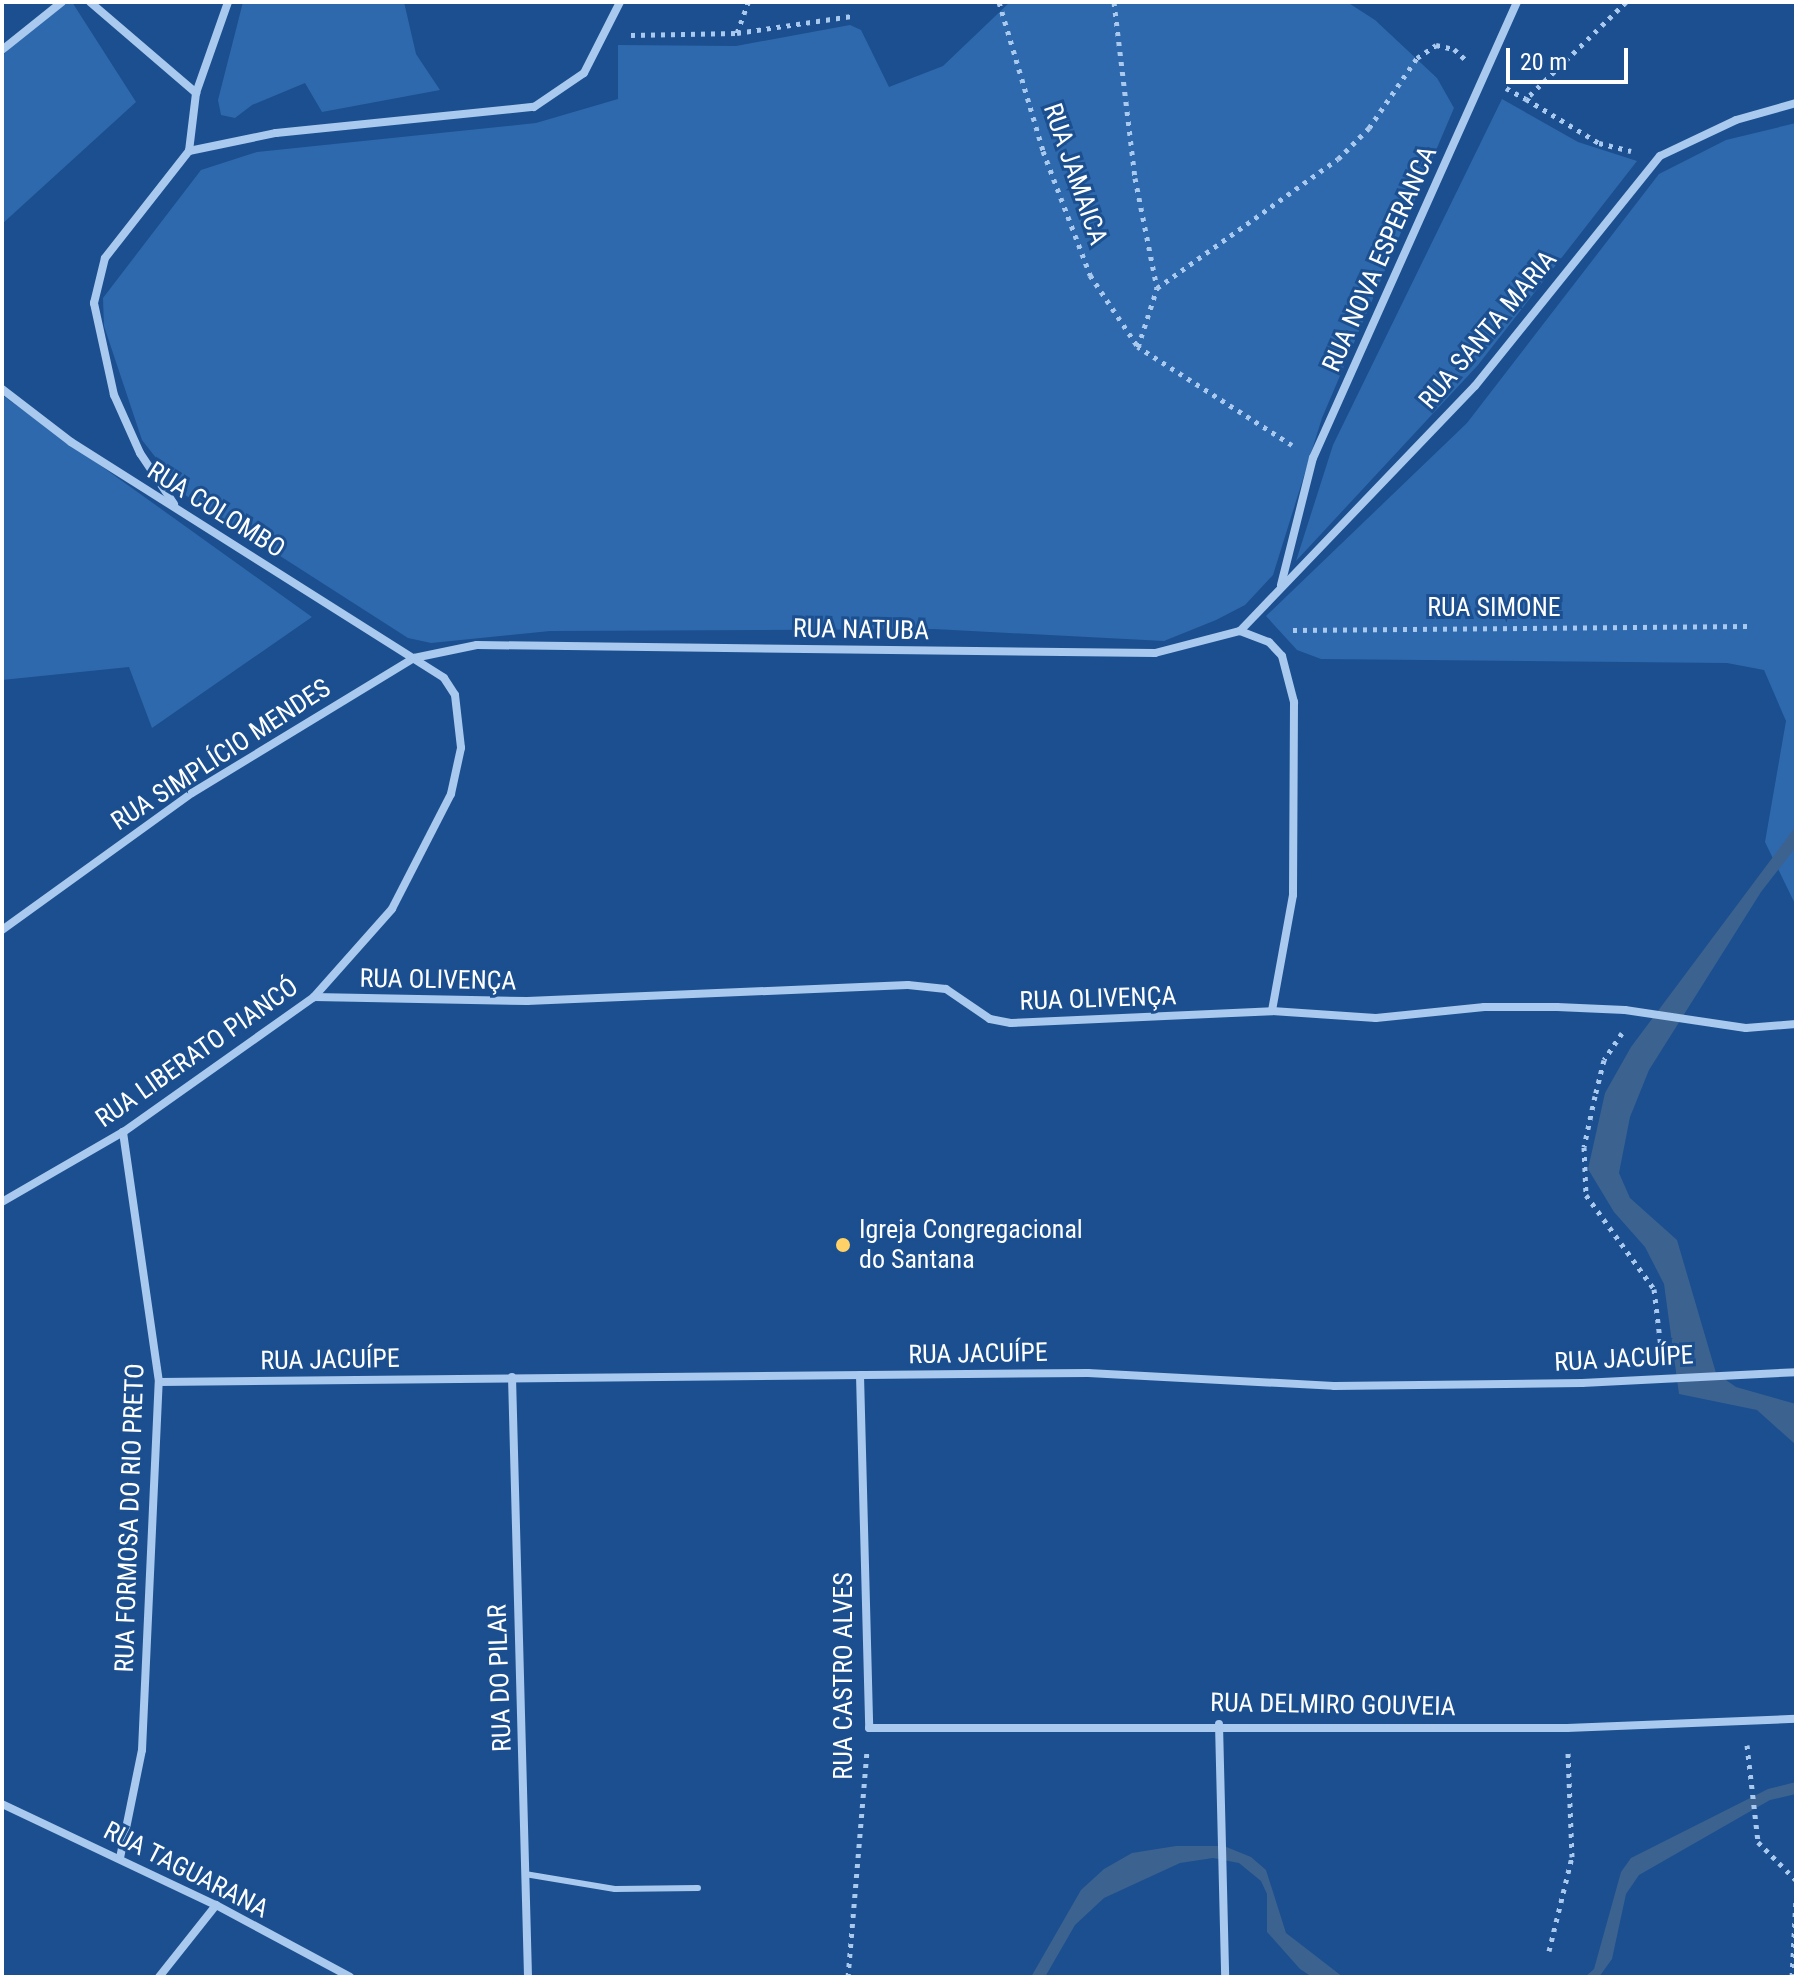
<!DOCTYPE html>
<meta charset="utf-8">
<style>
body{margin:0}
#map{position:relative;width:1798px;height:1979px;overflow:hidden;background:#1b4f8f;font-family:"Roboto Condensed",sans-serif}
div>[style]{position:absolute}
.green>*{inset:0;background:#2e69ad}
.water>*{inset:0;background:#3c6290}
.path>*{height:5px;margin-top:-2.5px;transform-origin:0;background:repeating-linear-gradient(90deg,#a9c9ee 0 4px,transparent 0 10px)}
.service>*{height:6px;margin:-3px;padding:0 3px;transform-origin:3px;border-radius:3px;background:#a9c9ee}
.minor>*{height:8px;margin:-4px;padding:0 4px;transform-origin:4px;border-radius:4px;background:#a9c9ee}
.dots>*{width:22px;height:22px;translate:-50% -50%;box-sizing:border-box;border:4px solid #1b4f8f;border-radius:50%}
span{translate:-50% -50%;white-space:nowrap;text-align:center;line-height:1.15;-webkit-text-stroke:6px #1b4f8f;paint-order:stroke}
.street-label{font-size:26px;color:#fff}
.poi-label{font-size:26px;color:#fff}
.left{translate:0 -50%;text-align:left}
.frame{position:absolute;inset:0;border:4px solid #fff;pointer-events:none}
.scale{position:absolute;left:1506px;top:48px;width:122px;height:36px;box-sizing:border-box;border:4px solid #fff;border-top:0;padding-left:10px;font-size:24px;line-height:28px;white-space:nowrap;color:#fff;-webkit-text-stroke:6px #1b4f8f;paint-order:stroke}
</style>
<div id="map">
<div class="green">
<div style="clip-path:polygon(58px 2px,72px 2px,136px 102px,2px 224px,2px 56px)"></div>
<div style="clip-path:polygon(243px 2px,404px 2px,416px 54px,440px 90px,322px 112px,305px 83px,252px 105px,235px 118px,221px 115px,218px 100px)"></div>
<div style="clip-path:polygon(1010px 2px,1347px 2px,1375px 20px,1437px 78px,1454px 108px,1322px 418px,1273px 575px,1245px 605px,1216px 620px,1164px 641px,934px 629px,550px 631px,431px 643px,408px 638px,185px 495px,142px 440px,104px 326px,103px 298px,201px 170px,257px 152px,536px 123px,618px 99px,618px 45px,736px 46px,850px 25px,861px 30px,889px 87px,943px 66px)"></div>
<div style="clip-path:polygon(1502px 99px,1578px 142px,1637px 161px,1478px 365px,1296px 561px,1333px 445px)"></div>
<div style="clip-path:polygon(1796px 123px,1796px 906px,1765px 842px,1786px 721px,1764px 670px,1727px 663px,1321px 659px,1297px 650px,1266px 616px,1467px 423px,1659px 174px,1726px 140px)"></div>
<div style="clip-path:polygon(2px 395px,312px 617px,152px 728px,129px 667px,2px 680px)"></div>
</div>
<div class="water">
<div style="clip-path:polygon(1796px 826px,1796px 847px,1761px 892px,1649px 1070px,1630px 1117px,1619px 1173px,1630px 1198px,1677px 1240px,1716px 1373px,1736px 1387px,1796px 1404px,1796px 1445px,1757px 1410px,1679px 1394px,1664px 1284px,1645px 1247px,1614px 1212px,1588px 1169px,1605px 1093px,1631px 1047px)"></div>
<div style="clip-path:polygon(1796px 1782px,1796px 1794px,1770px 1800px,1639px 1875px,1626px 1894px,1612px 1959px,1599px 1977px,1585px 1977px,1594px 1969px,1621px 1872px,1631px 1858px,1768px 1789px)"></div>
<div style="clip-path:polygon(1176px 1846px,1224px 1846px,1251px 1857px,1266px 1870px,1286px 1933px,1343px 1977px,1312px 1977px,1300px 1969px,1267px 1932px,1267px 1894px,1261px 1881px,1239px 1863px,1213px 1858px,1180px 1863px,1104px 1898px,1075px 1925px,1045px 1977px,1031px 1977px,1081px 1890px,1104px 1869px,1132px 1853px)"></div>
</div>
<div class="path">
<div style="left:999px;top:2px;width:155px;rotate:73.5deg"></div>
<div style="left:1043px;top:151px;width:133px;rotate:69.2deg"></div>
<div style="left:1090px;top:275px;width:87px;rotate:56.3deg"></div>
<div style="left:1114px;top:2px;width:177px;rotate:83.2deg"></div>
<div style="left:1135px;top:178px;width:112px;rotate:78.7deg"></div>
<div style="left:1626px;top:2px;width:139px;rotate:135.9deg"></div>
<div style="left:1526px;top:99px;width:85px;rotate:31.1deg"></div>
<div style="left:1599px;top:143px;width:33px;rotate:14deg"></div>
<div style="left:737px;top:33px;width:33px;rotate:-70deg"></div>
<div style="left:631px;top:35px;width:106px;rotate:-1.1deg"></div>
<div style="left:737px;top:33px;width:116px;rotate:-8.4deg"></div>
<div style="left:1506px;top:88px;width:23px;rotate:29deg"></div>
<div style="left:1292px;top:445px;width:183px;rotate:-147.5deg"></div>
<div style="left:1138px;top:347px;width:62px;rotate:-72.1deg"></div>
<div style="left:1157px;top:288px;width:222px;rotate:-35.5deg"></div>
<div style="left:1338px;top:159px;width:44px;rotate:-45deg"></div>
<div style="left:1369px;top:128px;width:85px;rotate:-55.6deg"></div>
<div style="left:1417px;top:58px;width:23px;rotate:-34deg"></div>
<div style="left:1436px;top:45px;width:18px;rotate:13deg"></div>
<div style="left:1454px;top:49px;width:16px;rotate:43deg"></div>
<div style="left:1293px;top:630px;width:455px;rotate:-0.5deg"></div>
<div style="left:1622px;top:1033px;width:32px;rotate:124deg"></div>
<div style="left:1604px;top:1060px;width:37px;rotate:104deg"></div>
<div style="left:1595px;top:1096px;width:52px;rotate:102.2deg"></div>
<div style="left:1584px;top:1147px;width:48px;rotate:87.6deg"></div>
<div style="left:1586px;top:1195px;width:116px;rotate:54.1deg"></div>
<div style="left:1654px;top:1289px;width:67px;rotate:83.2deg"></div>
<div style="left:1747px;top:1745px;width:98px;rotate:83.5deg"></div>
<div style="left:1758px;top:1842px;width:54px;rotate:45deg"></div>
<div style="left:1549px;top:1951px;width:97px;rotate:-76.3deg"></div>
<div style="left:1572px;top:1857px;width:104px;rotate:-92.2deg"></div>
<div style="left:848px;top:1977px;width:226px;rotate:-85.2deg"></div>
<div style="left:1792px;top:1977px;width:80px;rotate:-87.1deg"></div>
</div>
<div class="service">
<div style="left:525px;top:1874px;width:91px;rotate:9.5deg"></div>
<div style="left:615px;top:1889px;width:83px;rotate:-0.7deg"></div>
</div>
<div class="minor">
<div style="left:90px;top:2px;width:140px;rotate:40.6deg"></div>
<div style="left:2px;top:50px;width:77px;rotate:-38.7deg"></div>
<div style="left:189px;top:151px;width:89px;rotate:-11.7deg"></div>
<div style="left:276px;top:133px;width:259px;rotate:-5.8deg"></div>
<div style="left:534px;top:107px;width:60px;rotate:-34.2deg"></div>
<div style="left:584px;top:73px;width:80px;rotate:-63.1deg"></div>
<div style="left:2px;top:389px;width:87px;rotate:37.5deg"></div>
<div style="left:71px;top:442px;width:441px;rotate:32.3deg"></div>
<div style="left:444px;top:678px;width:20px;rotate:57deg"></div>
<div style="left:455px;top:695px;width:53px;rotate:83.5deg"></div>
<div style="left:461px;top:748px;width:47px;rotate:102.3deg"></div>
<div style="left:451px;top:794px;width:129px;rotate:117.2deg"></div>
<div style="left:392px;top:909px;width:118px;rotate:131.6deg"></div>
<div style="left:314px;top:997px;width:234px;rotate:144.7deg"></div>
<div style="left:123px;top:1132px;width:140px;rotate:150deg"></div>
<div style="left:174px;top:504px;width:61px;rotate:-123.7deg"></div>
<div style="left:140px;top:453px;width:64px;rotate:-114.1deg"></div>
<div style="left:114px;top:395px;width:94px;rotate:-102.3deg"></div>
<div style="left:94px;top:303px;width:46px;rotate:-76.3deg"></div>
<div style="left:105px;top:258px;width:136px;rotate:-51.9deg"></div>
<div style="left:189px;top:151px;width:58px;rotate:-83.1deg"></div>
<div style="left:196px;top:93px;width:96px;rotate:-70.6deg"></div>
<div style="left:1281px;top:585px;width:131px;rotate:-75.9deg"></div>
<div style="left:1313px;top:458px;width:500px;rotate:-65.9deg"></div>
<div style="left:1240px;top:631px;width:31px;rotate:21deg"></div>
<div style="left:1269px;top:642px;width:19px;rotate:47deg"></div>
<div style="left:1282px;top:656px;width:48px;rotate:75.4deg"></div>
<div style="left:1294px;top:702px;width:193px;rotate:90.3deg"></div>
<div style="left:1293px;top:895px;width:118px;rotate:100.3deg"></div>
<div style="left:2px;top:930px;width:234px;rotate:-35.8deg"></div>
<div style="left:192px;top:793px;width:260px;rotate:-31.3deg"></div>
<div style="left:414px;top:658px;width:64px;rotate:-11.7deg"></div>
<div style="left:477px;top:645px;width:678px;rotate:0.68deg"></div>
<div style="left:1155px;top:653px;width:88px;rotate:-14.5deg"></div>
<div style="left:1240px;top:631px;width:339px;rotate:-46.2deg"></div>
<div style="left:1475px;top:386px;width:295px;rotate:-51.2deg"></div>
<div style="left:1660px;top:156px;width:84px;rotate:-25.3deg"></div>
<div style="left:1736px;top:120px;width:62px;rotate:-15.8deg"></div>
<div style="left:314px;top:997px;width:213px;rotate:1.1deg"></div>
<div style="left:527px;top:1001px;width:381px;rotate:-2.4deg"></div>
<div style="left:908px;top:985px;width:38px;rotate:6deg"></div>
<div style="left:946px;top:989px;width:53px;rotate:34.3deg"></div>
<div style="left:990px;top:1019px;width:21px;rotate:11deg"></div>
<div style="left:1011px;top:1023px;width:261px;rotate:-2.6deg"></div>
<div style="left:1272px;top:1011px;width:104px;rotate:3.9deg"></div>
<div style="left:1376px;top:1018px;width:109px;rotate:-5.8deg"></div>
<div style="left:1484px;top:1007px;width:73px"></div>
<div style="left:1557px;top:1007px;width:68px;rotate:2.5deg"></div>
<div style="left:1625px;top:1010px;width:122px;rotate:8.5deg"></div>
<div style="left:1746px;top:1028px;width:50px;rotate:-4.6deg"></div>
<div style="left:860px;top:1375px;width:353px;rotate:88.5deg"></div>
<div style="left:869px;top:1728px;width:698px"></div>
<div style="left:1567px;top:1728px;width:229px;rotate:-2.3deg"></div>
<div style="left:512px;top:1377px;width:600px;rotate:88.47deg"></div>
<div style="left:159px;top:1382px;width:929px;rotate:-0.56deg"></div>
<div style="left:1088px;top:1373px;width:246px;rotate:3deg"></div>
<div style="left:1334px;top:1386px;width:248px;rotate:-0.7deg"></div>
<div style="left:1582px;top:1383px;width:214px;rotate:-2.9deg"></div>
<div style="left:1219px;top:1724px;width:253px;rotate:88.6deg"></div>
<div style="left:2px;top:1804px;width:237px;rotate:25.3deg"></div>
<div style="left:216px;top:1905px;width:152px;rotate:28.2deg"></div>
<div style="left:120px;top:1858px;width:110px;rotate:-78.5deg"></div>
<div style="left:142px;top:1750px;width:368px;rotate:-87.4deg"></div>
<div style="left:159px;top:1382px;width:253px;rotate:-98.2deg"></div>
<div style="left:159px;top:1977px;width:92px;rotate:-51.6deg"></div>
</div>
<div class="dots">
<div style="left:843px;top:1245px;background:#ffd166"></div>
</div>
<div class="street-label">
<span style="left:1075px;top:174px;rotate:71deg">RUA JAMAICA</span>
<span style="left:1380px;top:259px;rotate:-66deg">RUA NOVA ESPERANCA</span>
<span style="left:1488px;top:330px;rotate:-50deg">RUA SANTA MARIA</span>
<span style="left:216px;top:510px;rotate:32deg">RUA COLOMBO</span>
<span style="left:1494px;top:608px">RUA SIMONE</span>
<span style="left:861px;top:630px;rotate:1deg">RUA NATUBA</span>
<span style="left:221px;top:755px;rotate:-33deg">RUA SIMPLÍCIO MENDES</span>
<span style="left:438px;top:980px;rotate:1deg">RUA OLIVENÇA</span>
<span style="left:1098px;top:999px;rotate:-2deg">RUA OLIVENÇA</span>
<span style="left:197px;top:1053px;rotate:-35deg">RUA LIBERATO PIANCÓ</span>
<span style="left:978px;top:1354px;rotate:-1deg">RUA JACUÍPE</span>
<span style="left:1624px;top:1359px;rotate:-3deg">RUA JACUÍPE</span>
<span style="left:330px;top:1360px;rotate:-1deg">RUA JACUÍPE</span>
<span style="left:130px;top:1518px;rotate:-88deg">RUA FORMOSA DO RIO PRETO</span>
<span style="left:844px;top:1676px;rotate:-90deg">RUA CASTRO ALVES</span>
<span style="left:500px;top:1678px;rotate:-92deg">RUA DO PILAR</span>
<span style="left:1333px;top:1705px;rotate:1deg">RUA DELMIRO GOUVEIA</span>
<span style="left:186px;top:1870px;rotate:27deg">RUA TAGUARANA</span>
</div>
<div class="poi-label">
<span class="left" style="left:859px;top:1245px">Igreja Congregacional<br>do Santana</span>
</div>
<div class="frame"></div>
<div class="scale">20 m</div>
</div>
